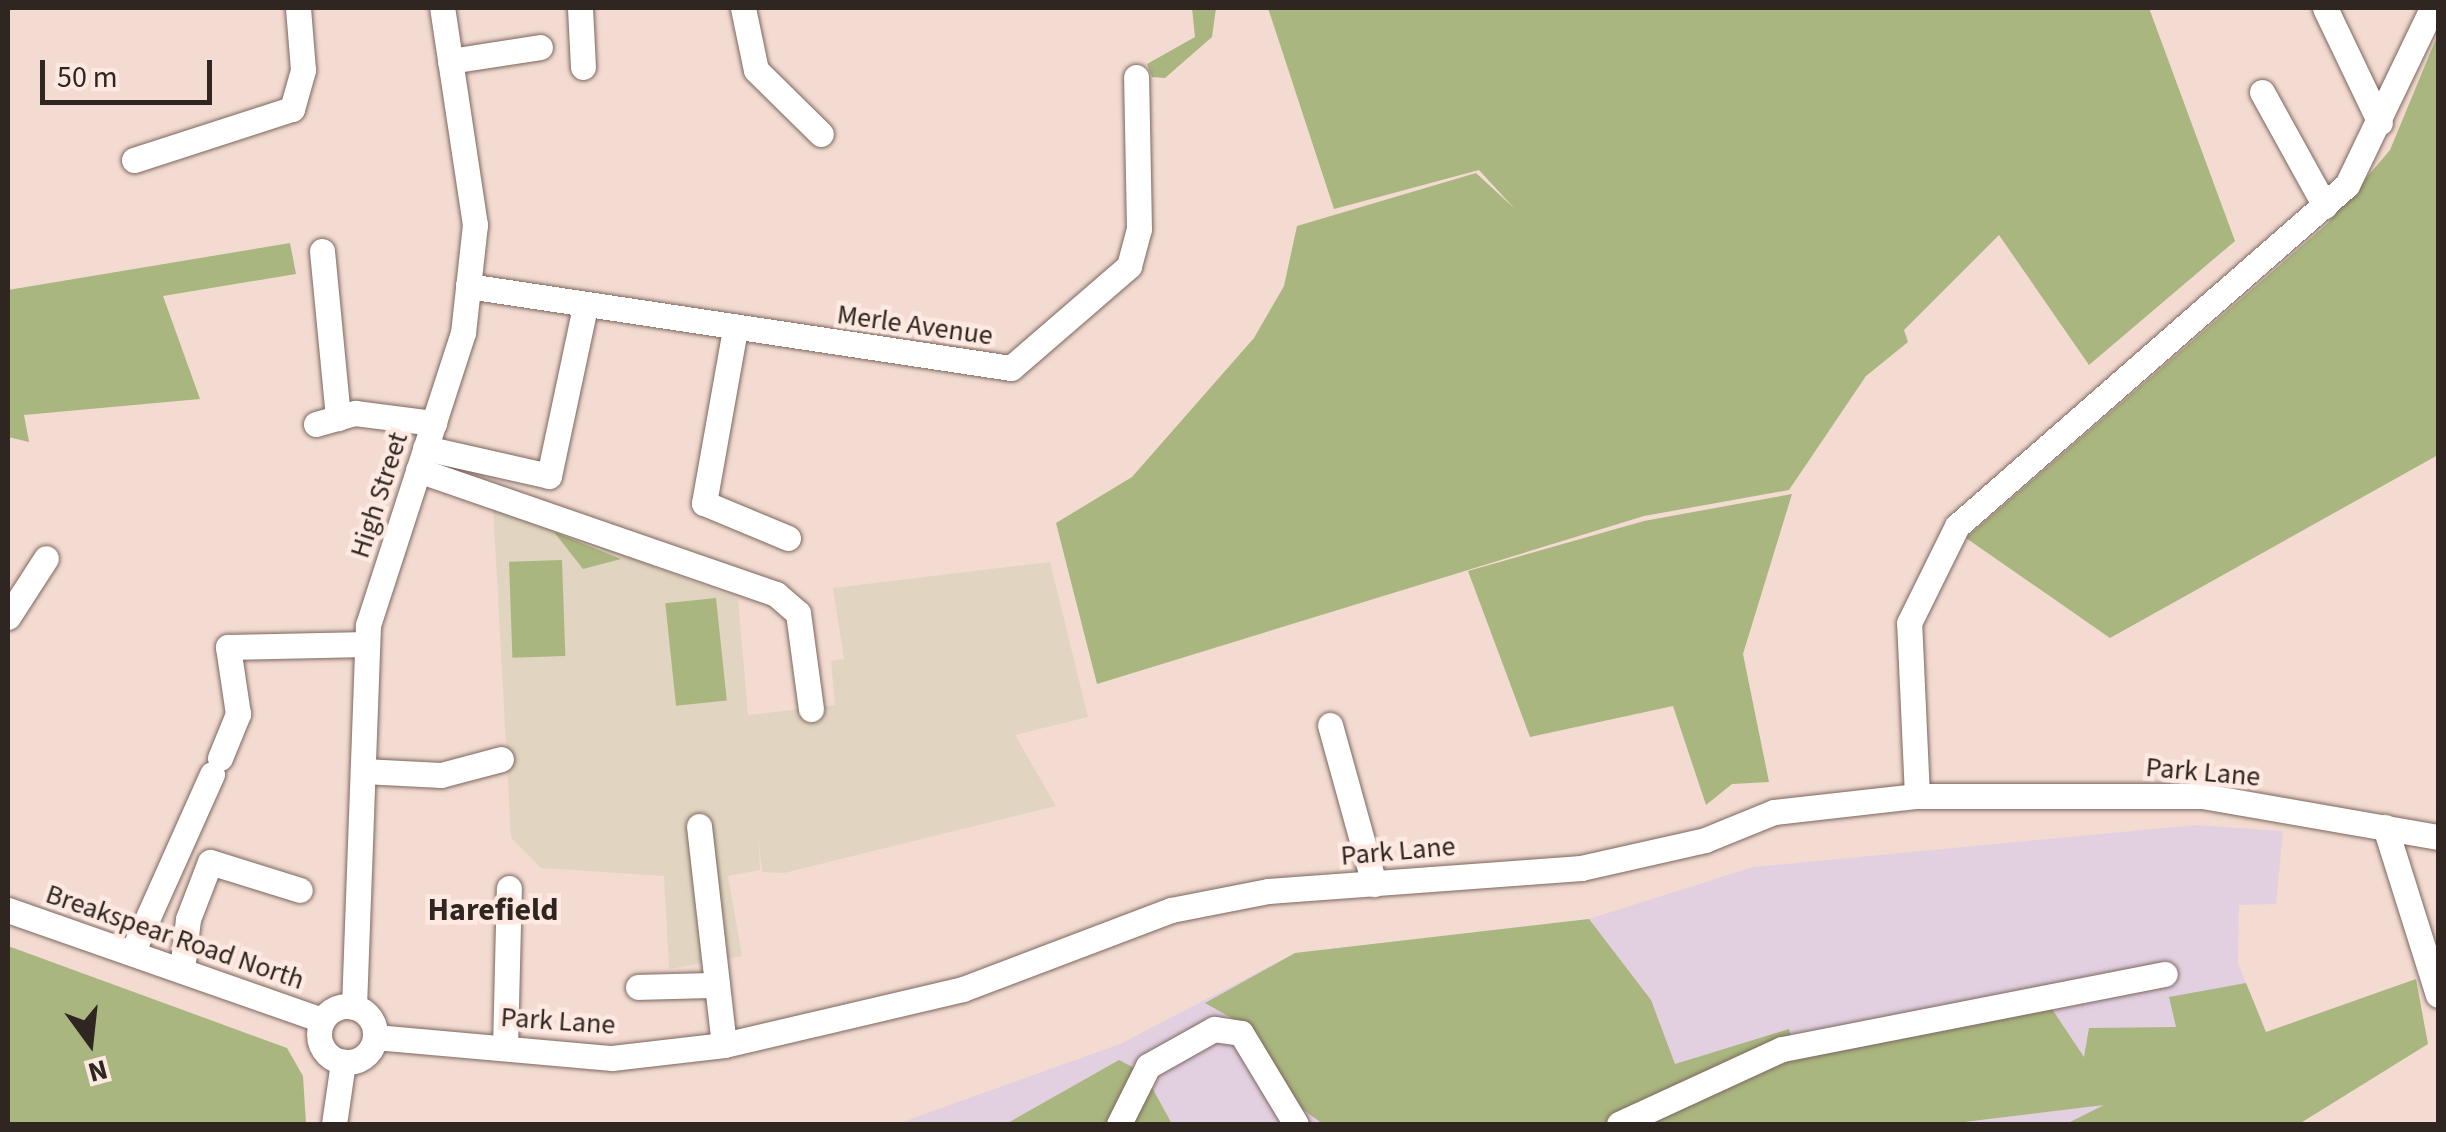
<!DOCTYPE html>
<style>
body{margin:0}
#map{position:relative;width:2446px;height:1132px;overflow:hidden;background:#f3dbd1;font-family:"Source Sans 3",sans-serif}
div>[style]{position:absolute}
.education>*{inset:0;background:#e1d5c1}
.medical>*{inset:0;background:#e2d0e1}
.green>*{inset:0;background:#a9b67f;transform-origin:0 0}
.roads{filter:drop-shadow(0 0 2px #7c675e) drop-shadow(0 0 2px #7c675e)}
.minor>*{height:25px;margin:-12.5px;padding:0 12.5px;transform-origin:12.5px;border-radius:12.5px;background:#fff}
.minor>.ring{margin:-12.5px;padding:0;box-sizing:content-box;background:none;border:25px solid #fff;border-radius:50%}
span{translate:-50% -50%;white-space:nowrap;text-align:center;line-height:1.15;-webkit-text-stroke:9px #fde9e1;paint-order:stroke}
.street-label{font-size:28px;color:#2f2622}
.quarter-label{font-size:32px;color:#2f2622;font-weight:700}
.frame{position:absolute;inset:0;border:10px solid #2f2622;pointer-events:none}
.north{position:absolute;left:40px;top:992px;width:100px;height:100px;-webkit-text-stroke:8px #fde9e1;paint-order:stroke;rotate:165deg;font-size:28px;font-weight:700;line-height:40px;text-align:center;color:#2f2622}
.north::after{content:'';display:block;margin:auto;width:35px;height:45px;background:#2f2622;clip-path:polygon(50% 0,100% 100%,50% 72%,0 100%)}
.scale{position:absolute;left:40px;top:60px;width:172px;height:45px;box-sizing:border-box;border:5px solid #2f2622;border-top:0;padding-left:12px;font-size:30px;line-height:35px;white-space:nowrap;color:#2f2622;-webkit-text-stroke:8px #fde9e1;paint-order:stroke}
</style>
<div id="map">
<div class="education">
<div style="clip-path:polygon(493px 505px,738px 599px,748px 715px,835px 705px,831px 661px,844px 659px,833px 588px,1050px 562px,1088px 717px,1015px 735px,1056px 806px,784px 873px,762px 872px,758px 833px,760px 870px,728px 876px,742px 956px,669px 969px,664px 876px,541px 868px,511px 838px)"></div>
</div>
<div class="medical">
<div style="clip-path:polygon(2196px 825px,2283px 831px,2276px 904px,2239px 905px,2238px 963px,2266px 1032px,2067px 1124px,897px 1124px,1120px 1044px,1295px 953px,1589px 919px,1753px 867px)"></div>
</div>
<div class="green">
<div style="clip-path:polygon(1192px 8px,1216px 8px,1212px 37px,1165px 78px,1152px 77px,1147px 64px,1195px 37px)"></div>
<div style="clip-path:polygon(1268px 8px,2149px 8px,2235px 241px,2089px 365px,1999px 235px,1904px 330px,1908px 342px,1866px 376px,1789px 490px,1644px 516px,1097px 684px,1056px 523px,1132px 477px,1254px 338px,1284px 286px,1297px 226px,1476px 173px,1514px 208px,1479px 170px,1334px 209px)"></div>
<div style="clip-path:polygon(2438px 34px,2438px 455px,2110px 638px,1966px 538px,2327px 224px,2390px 150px)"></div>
<div style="clip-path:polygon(290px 243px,296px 274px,163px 296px,200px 399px,24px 415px,29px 442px,8px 437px,8px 290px)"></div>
<div style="clip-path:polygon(1792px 494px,1743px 654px,1769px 782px,1732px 784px,1706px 805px,1673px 706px,1530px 737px,1468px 571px,1644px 521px)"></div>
<div style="clip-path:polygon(554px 532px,621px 559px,583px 569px)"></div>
<div style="left:562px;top:560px;width:96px;height:53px;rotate:88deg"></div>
<div style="left:716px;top:598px;width:103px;height:51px;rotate:84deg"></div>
<div style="clip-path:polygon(1589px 919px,1651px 1000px,1675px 1064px,1789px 1029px,1797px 1055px,2052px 1009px,2084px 1057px,2089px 1028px,2176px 1027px,2169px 997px,2246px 983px,2266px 1032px,2416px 979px,2428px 1044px,2299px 1124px,2066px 1124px,2104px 1105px,1948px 1124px,1323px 1124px,1291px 1101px,1249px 1028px,1205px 1003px,1295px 953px)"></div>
<div style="clip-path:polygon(8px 946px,287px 1048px,303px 1076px,306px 1124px,8px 1124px)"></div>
<div style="clip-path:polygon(1119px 1060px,1144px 1073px,1172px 1124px,1006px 1124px)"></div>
</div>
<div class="roads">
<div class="minor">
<div style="left:580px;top:8px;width:59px;rotate:87.1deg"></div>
<div style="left:743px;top:8px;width:63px;rotate:78.2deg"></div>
<div style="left:756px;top:70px;width:91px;rotate:44.6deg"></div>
<div style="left:2325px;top:8px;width:127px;rotate:64.4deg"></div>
<div style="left:450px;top:61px;width:91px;rotate:-8.8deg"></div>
<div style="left:2262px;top:92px;width:130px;rotate:61.1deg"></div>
<div style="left:134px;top:160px;width:166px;rotate:-17.9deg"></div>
<div style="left:292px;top:109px;width:41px;rotate:-74.2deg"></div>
<div style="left:303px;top:70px;width:62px;rotate:-94.6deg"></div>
<div style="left:322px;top:251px;width:168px;rotate:84.5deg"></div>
<div style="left:468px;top:286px;width:549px;rotate:8.59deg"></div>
<div style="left:1011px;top:368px;width:156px;rotate:-40.8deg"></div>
<div style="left:1129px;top:266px;width:38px;rotate:-75deg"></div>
<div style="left:1139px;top:229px;width:152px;rotate:-91.1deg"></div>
<div style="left:735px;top:329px;width:177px;rotate:100.1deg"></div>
<div style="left:704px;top:503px;width:91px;rotate:22.6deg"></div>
<div style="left:316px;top:424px;width:41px;rotate:-15.8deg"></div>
<div style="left:355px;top:413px;width:80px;rotate:7.2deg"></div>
<div style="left:425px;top:448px;width:127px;rotate:12.7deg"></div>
<div style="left:549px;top:476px;width:174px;rotate:-78deg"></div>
<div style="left:418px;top:470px;width:379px;rotate:19.1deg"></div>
<div style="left:776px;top:594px;width:29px;rotate:41deg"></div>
<div style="left:798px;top:613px;width:97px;rotate:82.3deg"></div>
<div style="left:8px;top:617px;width:70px;rotate:-57.2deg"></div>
<div style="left:1330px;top:725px;width:165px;rotate:74.5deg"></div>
<div style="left:220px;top:758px;width:48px;rotate:-67.8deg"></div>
<div style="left:238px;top:714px;width:68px;rotate:-98.5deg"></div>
<div style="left:228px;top:647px;width:139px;rotate:-1.2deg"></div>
<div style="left:363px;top:771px;width:78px;rotate:2.9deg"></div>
<div style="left:441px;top:775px;width:62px;rotate:-14.9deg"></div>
<div style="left:1917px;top:796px;width:173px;rotate:-92.6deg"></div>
<div style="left:1909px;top:623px;width:108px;rotate:-63.7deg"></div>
<div style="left:1957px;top:526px;width:518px;rotate:-41.17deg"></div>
<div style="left:2347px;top:185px;width:196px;rotate:-64.3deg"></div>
<div style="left:699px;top:826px;width:220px;rotate:83.5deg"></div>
<div style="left:2385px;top:827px;width:176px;rotate:72.5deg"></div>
<div style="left:8px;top:910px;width:333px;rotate:19.3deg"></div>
<div style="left:132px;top:953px;width:196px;rotate:-65.9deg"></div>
<div style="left:182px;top:970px;width:51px;rotate:-83.3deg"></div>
<div style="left:188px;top:919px;width:61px;rotate:-68.9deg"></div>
<div style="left:210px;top:862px;width:94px;rotate:17.3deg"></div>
<div style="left:638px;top:987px;width:79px;rotate:-1.5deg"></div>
<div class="ring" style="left:319px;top:1006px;width:31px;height:31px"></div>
<div style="left:354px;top:1007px;width:382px;rotate:-87.9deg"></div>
<div style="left:368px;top:625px;width:307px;rotate:-72deg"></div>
<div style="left:463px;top:333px;width:109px;rotate:-83.7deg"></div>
<div style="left:475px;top:225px;width:219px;rotate:-98.6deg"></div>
<div style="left:375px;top:1037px;width:238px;rotate:5.1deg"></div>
<div style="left:612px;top:1058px;width:113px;rotate:-6.6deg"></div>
<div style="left:724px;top:1045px;width:245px;rotate:-13.2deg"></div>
<div style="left:963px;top:989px;width:222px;rotate:-20.8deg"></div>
<div style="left:1171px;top:910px;width:99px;rotate:-11.1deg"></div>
<div style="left:1268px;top:891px;width:314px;rotate:-4.2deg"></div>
<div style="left:1581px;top:868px;width:127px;rotate:-12.7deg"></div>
<div style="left:1705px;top:840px;width:74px;rotate:-22.1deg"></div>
<div style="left:1774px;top:812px;width:144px;rotate:-6.4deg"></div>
<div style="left:1917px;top:796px;width:286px"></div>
<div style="left:2203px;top:796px;width:239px;rotate:9.9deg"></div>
<div style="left:505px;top:1047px;width:159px;rotate:-88.6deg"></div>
<div style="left:334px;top:1124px;width:63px;rotate:-81.7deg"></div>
<div style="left:1119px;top:1124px;width:65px;rotate:-63.4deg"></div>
<div style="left:1148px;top:1066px;width:76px;rotate:-29.3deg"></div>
<div style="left:1214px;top:1029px;width:27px;rotate:8deg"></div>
<div style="left:1241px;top:1033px;width:106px;rotate:58.9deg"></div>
<div style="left:1619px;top:1124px;width:179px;rotate:-24.7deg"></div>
<div style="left:1782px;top:1049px;width:390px;rotate:-11.1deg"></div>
</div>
</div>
<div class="street-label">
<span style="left:915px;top:325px;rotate:8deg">Merle Avenue</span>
<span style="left:379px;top:495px;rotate:-72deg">High Street</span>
<span style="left:2203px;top:772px;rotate:5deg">Park Lane</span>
<span style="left:1398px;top:851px;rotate:-5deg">Park Lane</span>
<span style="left:175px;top:937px;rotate:19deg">Breakspear Road North</span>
<span style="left:558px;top:1021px;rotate:4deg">Park Lane</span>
</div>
<div class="quarter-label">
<span style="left:493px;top:910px">Harefield</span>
</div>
<div class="frame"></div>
<div class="north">N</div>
<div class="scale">50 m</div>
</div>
